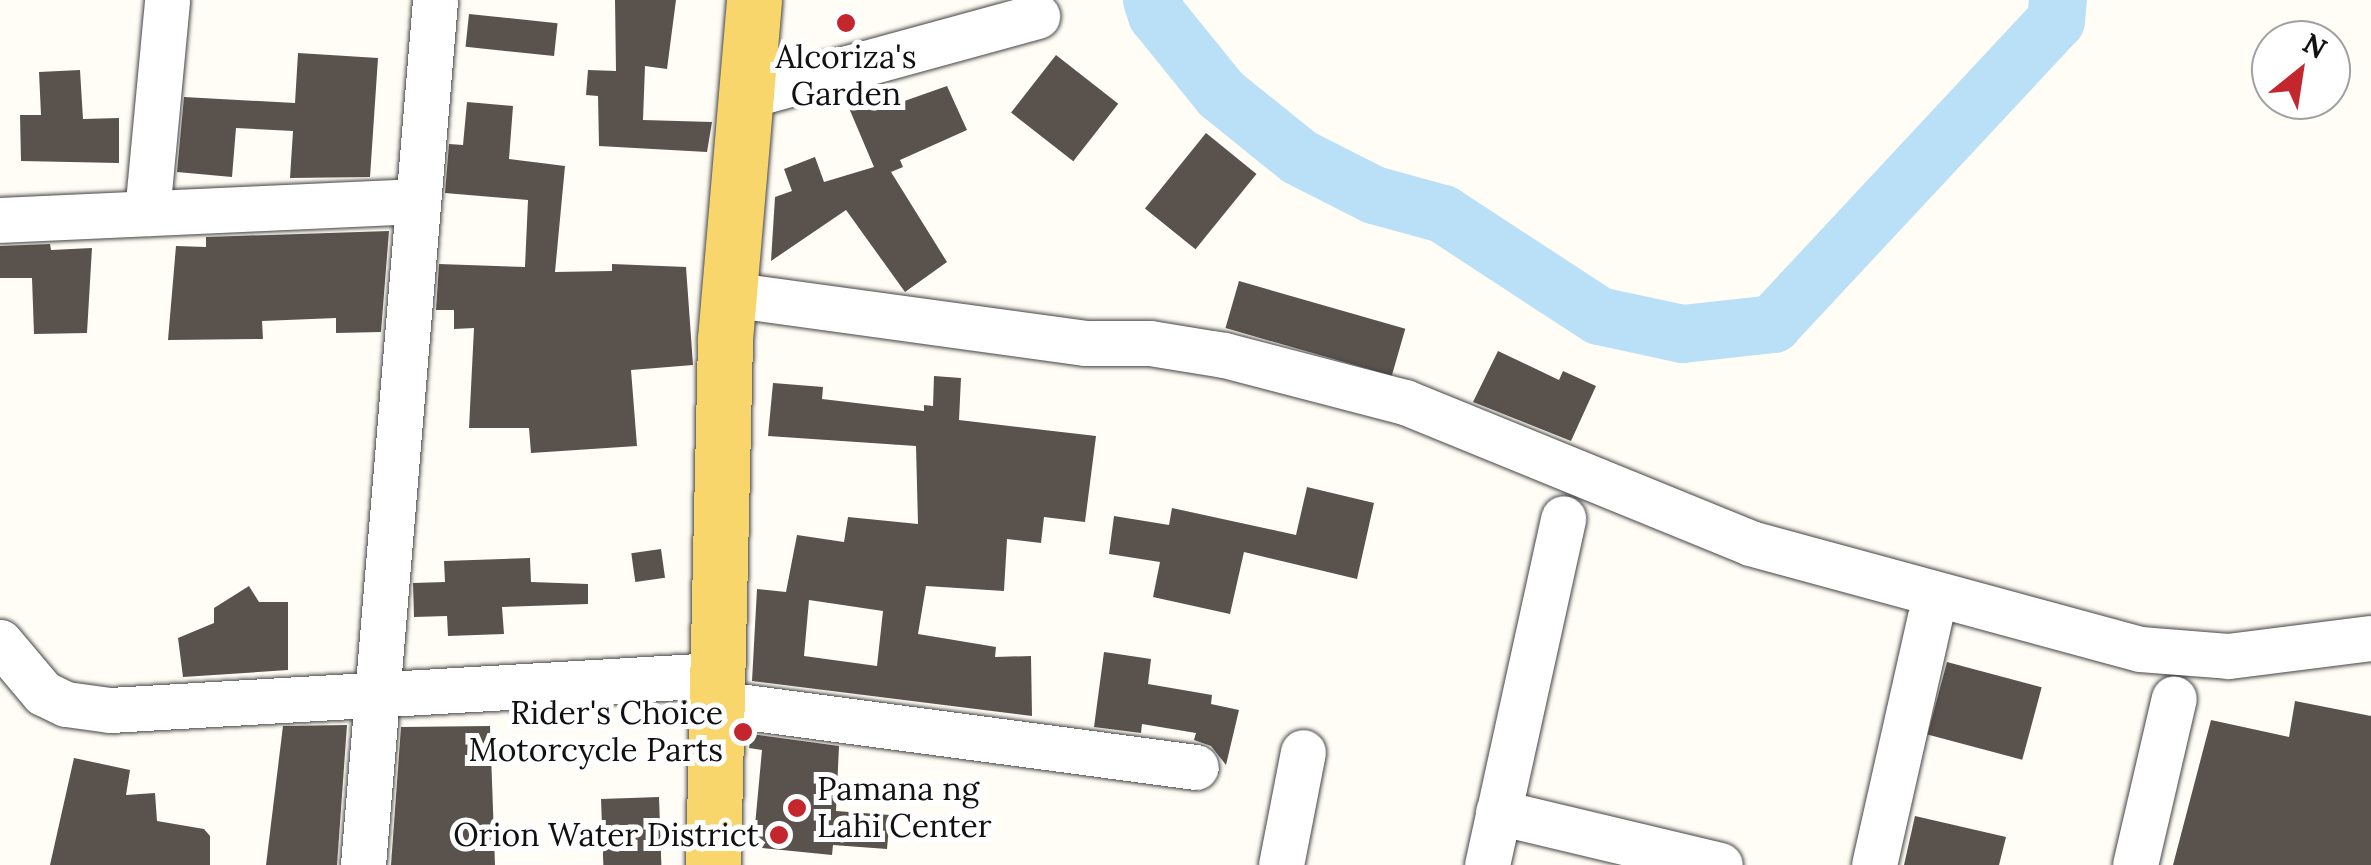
<!DOCTYPE html>
<style>
body{margin:0}
#map{position:relative;width:2371px;height:865px;overflow:hidden;background:#fffdf5;font-family:Lora,serif}
div>[style]{position:absolute}
.river>*{height:58px;margin:-29px;padding:0 29px;transform-origin:29px;border-radius:29px;background:#b9e0f7}
.building>*{inset:0;background:#5a524d;transform-origin:0 0}
.roads{filter:drop-shadow(0 0 2px #444) drop-shadow(0 0 2px #444)}
.minor>*{height:45px;margin:-22.5px;padding:0 22.5px;transform-origin:22.5px;border-radius:22.5px;background:#fff}
.major>*{height:55px;margin:-27.5px;padding:0 27.5px;transform-origin:27.5px;border-radius:27.5px;background:#f9d66b}
.dots>*{width:28px;height:28px;translate:-50% -50%;box-sizing:border-box;border:5px solid #fff;border-radius:50%}
span{translate:-50% -50%;white-space:nowrap;text-align:center;line-height:1.15;-webkit-text-stroke:10px #fff;paint-order:stroke}
.poi-label{font-size:32px;color:#111}
.right{translate:-100% -50%;text-align:right}
.left{translate:0 -50%;text-align:left}
.north{position:absolute;left:2251px;top:20px;width:100px;height:100px;box-sizing:border-box;background:#fff;border:2px solid #a0a0a0;border-radius:50%;rotate:30deg;font-size:28px;font-weight:700;line-height:40px;text-align:center;color:#111}
.north::after{content:'';display:block;margin:auto;width:35px;height:45px;background:#c4262e;clip-path:polygon(50% 0,100% 100%,50% 72%,0 100%)}
</style>
<div id="map">
<div class="river">
<div style="left:1152px;top:0;width:16px;rotate:72deg"></div>
<div style="left:1157px;top:15px;width:102px;rotate:51deg"></div>
<div style="left:1221px;top:94px;width:100px;rotate:38.9deg"></div>
<div style="left:1299px;top:157px;width:84px;rotate:26.9deg"></div>
<div style="left:1374px;top:195px;width:72px;rotate:15.4deg"></div>
<div style="left:1443px;top:214px;width:186px;rotate:33.2deg"></div>
<div style="left:1599px;top:316px;width:86px;rotate:12.1deg"></div>
<div style="left:1683px;top:334px;width:91px;rotate:-6.3deg"></div>
<div style="left:1773px;top:324px;width:415px;rotate:-47deg"></div>
<div style="left:2056px;top:21px;width:21px;rotate:-85deg"></div>
</div>
<div class="building">
<div style="clip-path:polygon(615px 0,676px 0,667px 69px,645px 66px,643px 120px,712px 122px,707px 152px,599px 146px,598px 96px,586px 95px,588px 70px,616px 71px)"></div>
<div style="left:469px;top:14px;width:89px;height:33px;rotate:6deg"></div>
<div style="clip-path:polygon(298px 53px,378px 58px,370px 177px,290px 178px,293px 131px,236px 128px,232px 177px,177px 172px,184px 97px,295px 103px)"></div>
<div style="left:1056px;top:55px;width:79px;height:73px;rotate:38deg"></div>
<div style="clip-path:polygon(80px 70px,83px 119px,119px 118px,119px 163px,21px 161px,20px 115px,41px 115px,39px 72px)"></div>
<div style="clip-path:polygon(947px 86px,967px 130px,900px 160px,903px 167px,891px 172px,947px 262px,905px 292px,846px 210px,771px 261px,775px 197px,792px 191px,784px 169px,815px 157px,824px 182px,874px 167px,846px 101px,870px 91px,879px 110px)"></div>
<div style="clip-path:polygon(467px 102px,513px 106px,509px 159px,565px 166px,555px 272px,612px 271px,612px 264px,686px 267px,693px 365px,631px 370px,637px 446px,531px 453px,529px 428px,469px 428px,474px 328px,454px 329px,454px 310px,436px 310px,439px 264px,525px 267px,528px 200px,445px 193px,449px 144px,463px 145px)"></div>
<div style="left:1206px;top:133px;width:65px;height:97px;rotate:39deg"></div>
<div style="clip-path:polygon(389px 231px,381px 332px,336px 333px,336px 318px,262px 321px,263px 339px,168px 340px,176px 246px,206px 247px,206px 237px)"></div>
<div style="clip-path:polygon(50px 244px,51px 250px,92px 248px,87px 333px,34px 334px,32px 278px,0 278px,0 246px)"></div>
<div style="left:1239px;top:281px;width:173px;height:49px;rotate:16deg"></div>
<div style="clip-path:polygon(1498px 351px,1559px 380px,1563px 371px,1596px 386px,1571px 441px,1473px 402px)"></div>
<div style="clip-path:polygon(evenodd,934px 376px,961px 378px,959px 420px,1096px 436px,1085px 522px,1044px 517px,1041px 543px,1007px 539px,1004px 591px,926px 586px,918px 634px,996px 647px,995px 657px,1031px 656px,1032px 716px,752px 681px,757px 589px,786px 592px,797px 535px,844px 542px,848px 517px,918px 524px,916px 446px,768px 436px,773px 383px,823px 387px,822px 399px,924px 411px,924px 405px,933px 406px,934px 376px,809px 600px,883px 611px,877px 666px,804px 656px,809px 600px)"></div>
<div style="clip-path:polygon(1307px 487px,1374px 503px,1357px 579px,1244px 552px,1230px 614px,1153px 597px,1160px 562px,1109px 554px,1114px 516px,1169px 525px,1172px 508px,1296px 535px)"></div>
<div style="left:661px;top:549px;width:29px;height:30px;rotate:82deg"></div>
<div style="clip-path:polygon(530px 558px,531px 582px,588px 584px,588px 604px,502px 607px,504px 634px,448px 636px,447px 616px,414px 617px,413px 583px,445px 582px,444px 561px)"></div>
<div style="clip-path:polygon(249px 586px,259px 602px,288px 602px,288px 670px,183px 677px,178px 638px,214px 623px,214px 608px)"></div>
<div style="clip-path:polygon(1104px 652px,1151px 659px,1148px 684px,1212px 695px,1211px 704px,1239px 710px,1226px 765px,1211px 746px,1194px 740px,1196px 733px,1142px 724px,1141px 733px,1094px 727px)"></div>
<div style="left:1947px;top:662px;width:98px;height:75px;rotate:15deg"></div>
<div style="clip-path:polygon(2295px 701px,2371px 716px,2371px 865px,2173px 865px,2211px 720px,2289px 737px)"></div>
<div style="clip-path:polygon(347px 725px,337px 865px,266px 865px,283px 726px)"></div>
<div style="clip-path:polygon(490px 726px,495px 865px,391px 865px,401px 727px)"></div>
<div style="clip-path:polygon(751px 734px,839px 746px,836px 811px,890px 815px,887px 849px,833px 845px,832px 855px,753px 847px,762px 750px,749px 748px)"></div>
<div style="clip-path:polygon(74px 758px,130px 770px,126px 795px,155px 793px,157px 821px,204px 829px,210px 836px,210px 865px,50px 865px)"></div>
<div style="left:659px;top:797px;width:68px;height:58px;rotate:88deg"></div>
<div style="clip-path:polygon(1915px 816px,2006px 837px,1999px 865px,1904px 865px)"></div>
</div>
<div class="roads">
<div class="minor">
<div style="left:745px;top:96px;width:303px;rotate:-15.3deg"></div>
<div style="left:147px;top:213px;width:214px;rotate:-84.6deg"></div>
<div style="left:0;top:220px;width:418px;rotate:-2.6deg"></div>
<div style="left:728px;top:294px;width:360px;rotate:7.8deg"></div>
<div style="left:1085px;top:343px;width:65px"></div>
<div style="left:1150px;top:343px;width:75px;rotate:9.2deg"></div>
<div style="left:1224px;top:355px;width:187px;rotate:14.6deg"></div>
<div style="left:1405px;top:402px;width:373px;rotate:22.2deg"></div>
<div style="left:1750px;top:543px;width:404px;rotate:15.2deg"></div>
<div style="left:2140px;top:649px;width:88px;rotate:4.5deg"></div>
<div style="left:2228px;top:656px;width:144px;rotate:-7.2deg"></div>
<div style="left:0;top:642px;width:67px;rotate:49.9deg"></div>
<div style="left:43px;top:693px;width:25px;rotate:26deg"></div>
<div style="left:66px;top:704px;width:44px;rotate:7.8deg"></div>
<div style="left:110px;top:710px;width:607px;rotate:-3.31deg"></div>
<div style="left:716px;top:703px;width:484px;rotate:7.6deg"></div>
<div style="left:1498px;top:812px;width:228px;rotate:13.4deg"></div>
<div style="left:363px;top:865px;width:868px;rotate:-85.24deg"></div>
<div style="left:1281px;top:865px;width:115px;rotate:-79deg"></div>
<div style="left:1487px;top:865px;width:355px;rotate:-77.6deg"></div>
<div style="left:1874px;top:865px;width:254px;rotate:-77.3deg"></div>
<div style="left:2135px;top:865px;width:171px;rotate:-76.9deg"></div>
</div>
<div class="major">
<div style="left:713px;top:865px;width:526px;rotate:-88.69deg"></div>
<div style="left:725px;top:339px;width:340px;rotate:-85.1deg"></div>
</div>
</div>
<div class="dots">
<div style="left:846px;top:23px;background:#c4262e"></div>
<div style="left:743px;top:732px;background:#c4262e"></div>
<div style="left:797px;top:808px;background:#c4262e"></div>
<div style="left:779px;top:835px;background:#c4262e"></div>
</div>
<div class="poi-label">
<span style="left:846px;top:76px">Alcoriza's<br>Garden</span>
<span class="right" style="left:723px;top:732px">Rider's Choice<br>Motorcycle Parts</span>
<span class="left" style="left:817px;top:808px">Pamana ng<br>Lahi Center</span>
<span class="right" style="left:759px;top:835px">Orion Water District</span>
</div>
<div class="north">N</div>
</div>
